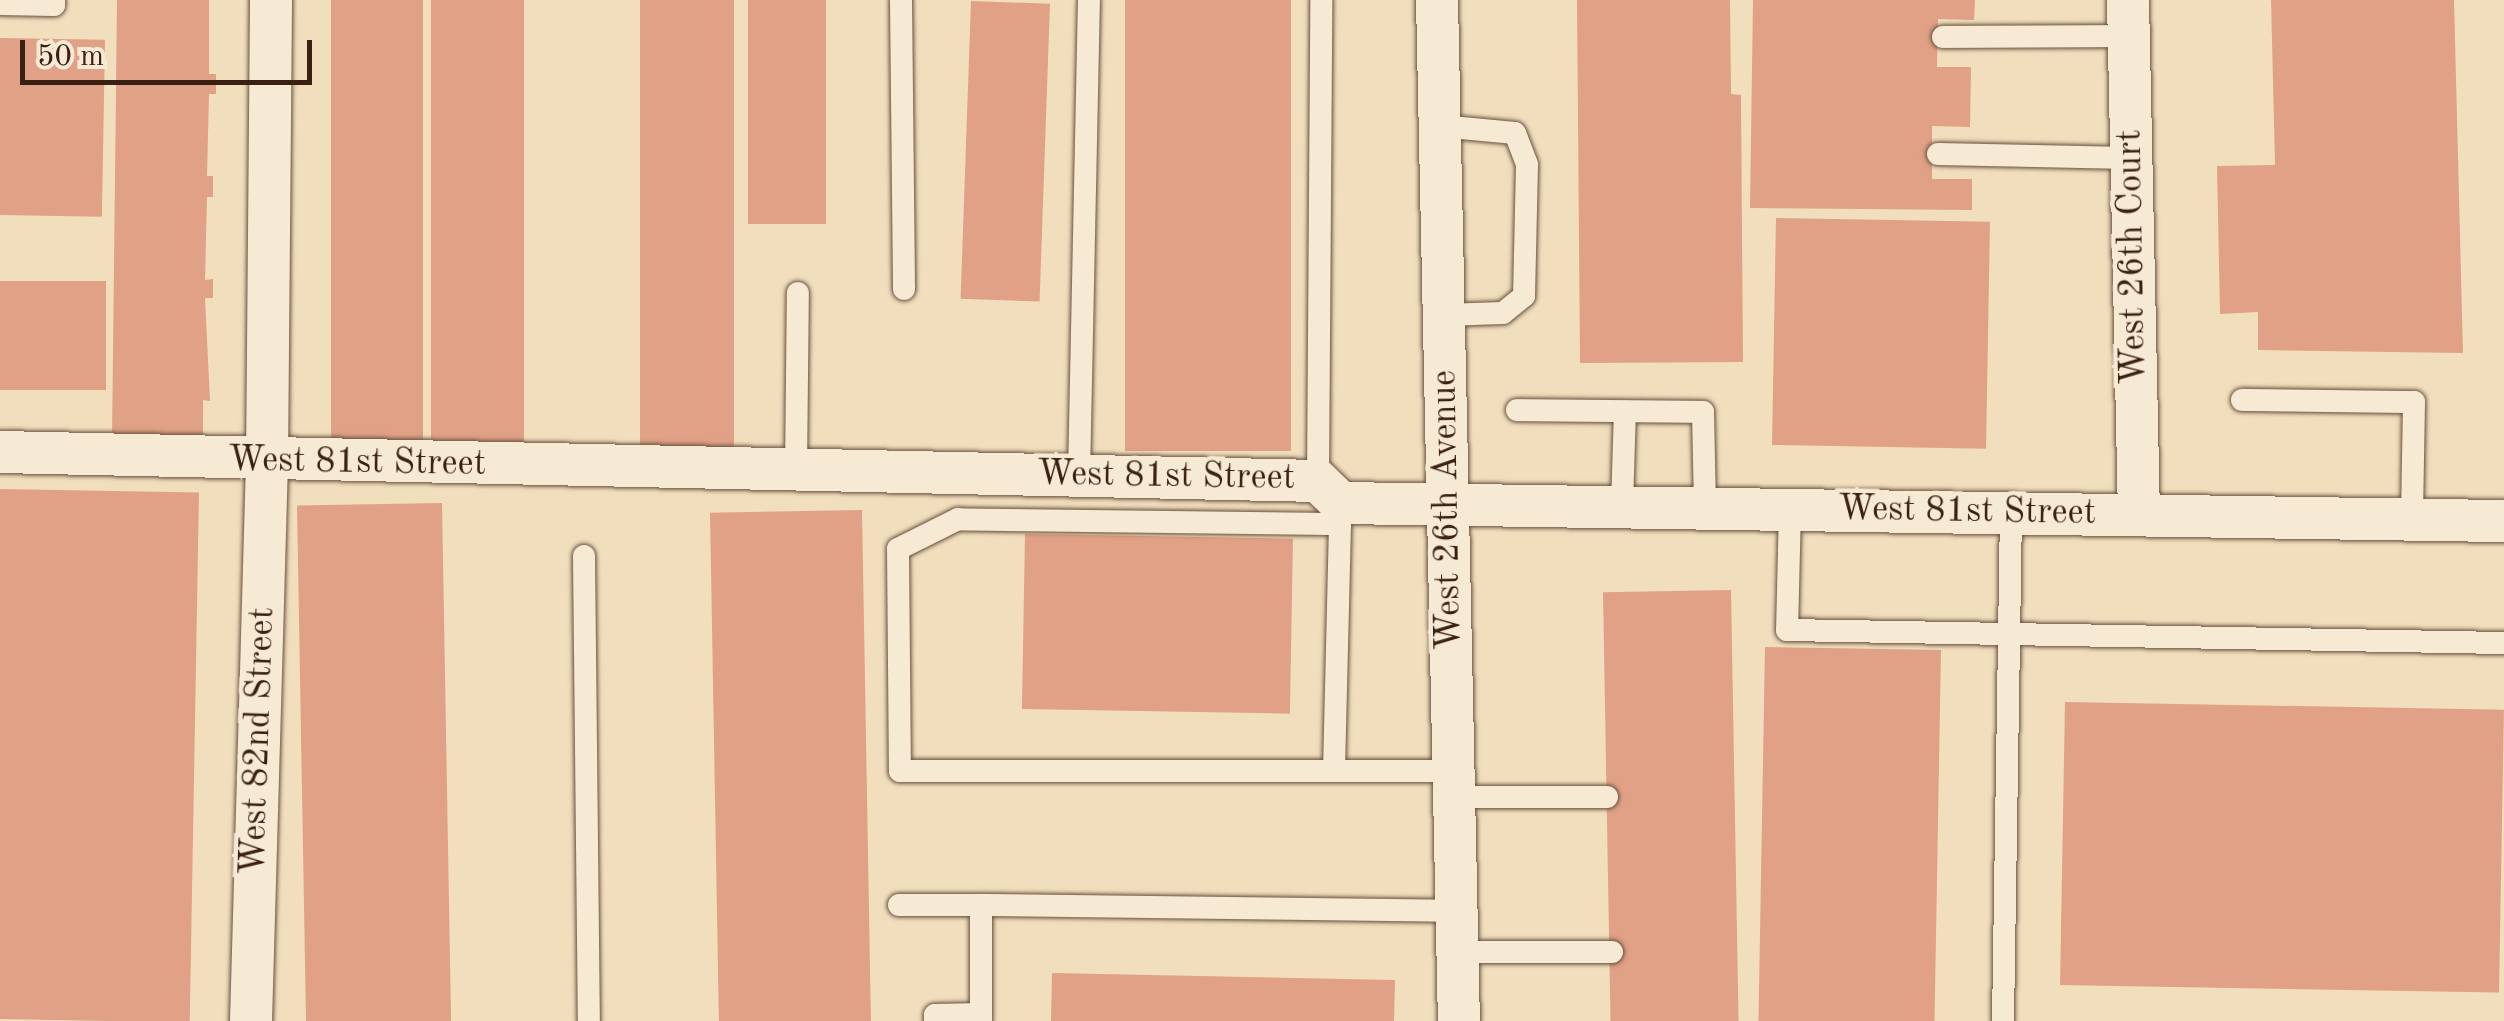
<!DOCTYPE html>
<style>
body{margin:0}
#map{position:relative;width:2504px;height:1021px;overflow:hidden;background:#f1debd;font-family:"Old Standard TT",serif}
div>[style]{position:absolute}
.building>*{inset:0;background:#e0a186;transform-origin:0 0}
.roads{filter:drop-shadow(0 0 2px #68503d) drop-shadow(0 0 2px #68503d)}
.lane>*{height:22px;margin:-11px;padding:0 11px;transform-origin:11px;border-radius:11px;background:#f6ead4}
.street>*{height:42px;margin:-21px;padding:0 21px;transform-origin:21px;border-radius:21px;background:#f6ead4}
span{translate:-50% -50%;white-space:nowrap;text-align:center;line-height:1.15;-webkit-text-stroke:9px #f6ead4;paint-order:stroke}
.street-label{font-size:35px;color:#3a2012}
.scale{position:absolute;left:20px;top:40px;width:292px;height:45px;box-sizing:border-box;border:5px solid #3a2012;border-top:0;padding-left:12px;font-size:30px;line-height:35px;white-space:nowrap;color:#3a2012;-webkit-text-stroke:8px #f6ead4;paint-order:stroke}
</style>
<div id="map">
<div class="building">
<div style="clip-path:polygon(117px 0,209px 0,209px 74px,216px 74px,216px 94px,209px 94px,207px 176px,213px 176px,213px 197px,207px 197px,205px 280px,213px 279px,213px 298px,205px 298px,210px 401px,203px 400px,203px 440px,112px 439px)"></div>
<div style="left:331px;top:0;width:92px;height:443px"></div>
<div style="left:431px;top:0;width:93px;height:447px"></div>
<div style="left:640px;top:0;width:94px;height:452px"></div>
<div style="left:748px;top:0;width:78px;height:224px"></div>
<div style="left:1125px;top:0;width:166px;height:451px"></div>
<div style="clip-path:polygon(1577px 0,1730px 0,1731px 94px,1741px 95px,1743px 362px,1580px 363px)"></div>
<div style="clip-path:polygon(1753px 0,1975px 0,1974px 20px,1938px 19px,1937px 67px,1971px 67px,1970px 127px,1932px 126px,1932px 179px,1972px 179px,1972px 210px,1750px 208px)"></div>
<div style="clip-path:polygon(2271px 0,2454px 0,2463px 353px,2258px 350px,2258px 312px,2220px 314px,2217px 166px,2275px 165px)"></div>
<div style="left:971px;top:1px;width:79px;height:298px;rotate:2deg"></div>
<div style="left:0;top:38px;width:105px;height:177px;rotate:1deg"></div>
<div style="left:1776px;top:218px;width:214px;height:227px;rotate:1deg"></div>
<div style="left:0;top:281px;width:106px;height:109px"></div>
<div style="left:0;top:489px;width:199px;height:530px;rotate:1deg"></div>
<div style="left:442px;top:503px;width:518px;height:145px;rotate:89deg"></div>
<div style="left:862px;top:510px;width:511px;height:152px;rotate:89deg"></div>
<div style="left:1025px;top:534px;width:268px;height:175px;rotate:1deg"></div>
<div style="left:1731px;top:590px;width:431px;height:128px;rotate:89deg"></div>
<div style="left:1765px;top:647px;width:176px;height:374px;rotate:1deg"></div>
<div style="left:2065px;top:702px;width:439px;height:283px;rotate:1deg"></div>
<div style="clip-path:polygon(1052px 973px,1395px 980px,1394px 1021px,1051px 1021px)"></div>
</div>
<div class="roads">
<div class="lane">
<div style="left:901px;top:0;width:289px;rotate:89.4deg"></div>
<div style="left:0;top:4px;width:54px;rotate:1.1deg"></div>
<div style="left:54px;top:5px;width:5px;rotate:-90deg"></div>
<div style="left:1943px;top:37px;width:185px;rotate:-0.3deg"></div>
<div style="left:1440px;top:126px;width:75px;rotate:5.3deg"></div>
<div style="left:1515px;top:133px;width:34px;rotate:69deg"></div>
<div style="left:1527px;top:165px;width:131px;rotate:91.3deg"></div>
<div style="left:1524px;top:296px;width:27px;rotate:141deg"></div>
<div style="left:1503px;top:313px;width:59px;rotate:178.1deg"></div>
<div style="left:1938px;top:154px;width:192px;rotate:1.2deg"></div>
<div style="left:2242px;top:400px;width:172px;rotate:0.7deg"></div>
<div style="left:2414px;top:402px;width:118px;rotate:91deg"></div>
<div style="left:1517px;top:410px;width:186px;rotate:0.6deg"></div>
<div style="left:1703px;top:412px;width:95px;rotate:88.8deg"></div>
<div style="left:796px;top:471px;width:178px;rotate:-89.4deg"></div>
<div style="left:1079px;top:475px;width:475px;rotate:-88.8deg"></div>
<div style="left:1318px;top:481px;width:481px;rotate:-89.6deg"></div>
<div style="left:1622px;top:505px;width:93px;rotate:-88.2deg"></div>
<div style="left:1790px;top:509px;width:121px;rotate:91.4deg"></div>
<div style="left:1787px;top:630px;width:717px;rotate:1.04deg"></div>
<div style="left:584px;top:556px;width:465px;rotate:89.4deg"></div>
<div style="left:1334px;top:770px;width:246px;rotate:-88.6deg"></div>
<div style="left:1340px;top:524px;width:382px;rotate:-179.3deg"></div>
<div style="left:958px;top:519px;width:67px;rotate:153.4deg"></div>
<div style="left:898px;top:549px;width:222px;rotate:89.5deg"></div>
<div style="left:900px;top:771px;width:554px"></div>
<div style="left:1455px;top:797px;width:152px"></div>
<div style="left:899px;top:905px;width:82px"></div>
<div style="left:1458px;top:952px;width:154px"></div>
<div style="left:935px;top:1021px;width:6px;rotate:-90deg"></div>
<div style="left:935px;top:1015px;width:46px;rotate:-1.2deg"></div>
<div style="left:981px;top:1021px;width:116px;rotate:-90deg"></div>
<div style="left:981px;top:905px;width:477px;rotate:0.7deg"></div>
<div style="left:2003px;top:1021px;width:508px;rotate:-89.1deg"></div>
</div>
<div class="street">
<div style="left:1437px;top:0;width:1021px;rotate:88.77deg"></div>
<div style="left:2128px;top:0;width:515px;rotate:88.78deg"></div>
<div style="left:0;top:452px;width:1318px;rotate:1.26deg"></div>
<div style="left:1318px;top:481px;width:32px;rotate:44deg"></div>
<div style="left:1341px;top:503px;width:1163px;rotate:0.89deg"></div>
<div style="left:251px;top:1021px;width:559px;rotate:-88.36deg"></div>
<div style="left:267px;top:462px;width:462px;rotate:-89.5deg"></div>
</div>
</div>
<div class="street-label">
<span style="left:2133px;top:257px;rotate:-91deg">West 26th Court</span>
<span style="left:357px;top:463px;rotate:1deg">West 81st Street</span>
<span style="left:1166px;top:477px;rotate:1deg">West 81st Street</span>
<span style="left:1448px;top:510px;rotate:-91deg">West 26th Avenue</span>
<span style="left:1967px;top:512px;rotate:1deg">West 81st Street</span>
<span style="left:259px;top:741px;rotate:-88deg">West 82nd Street</span>
</div>
<div class="scale">50 m</div>
</div>
